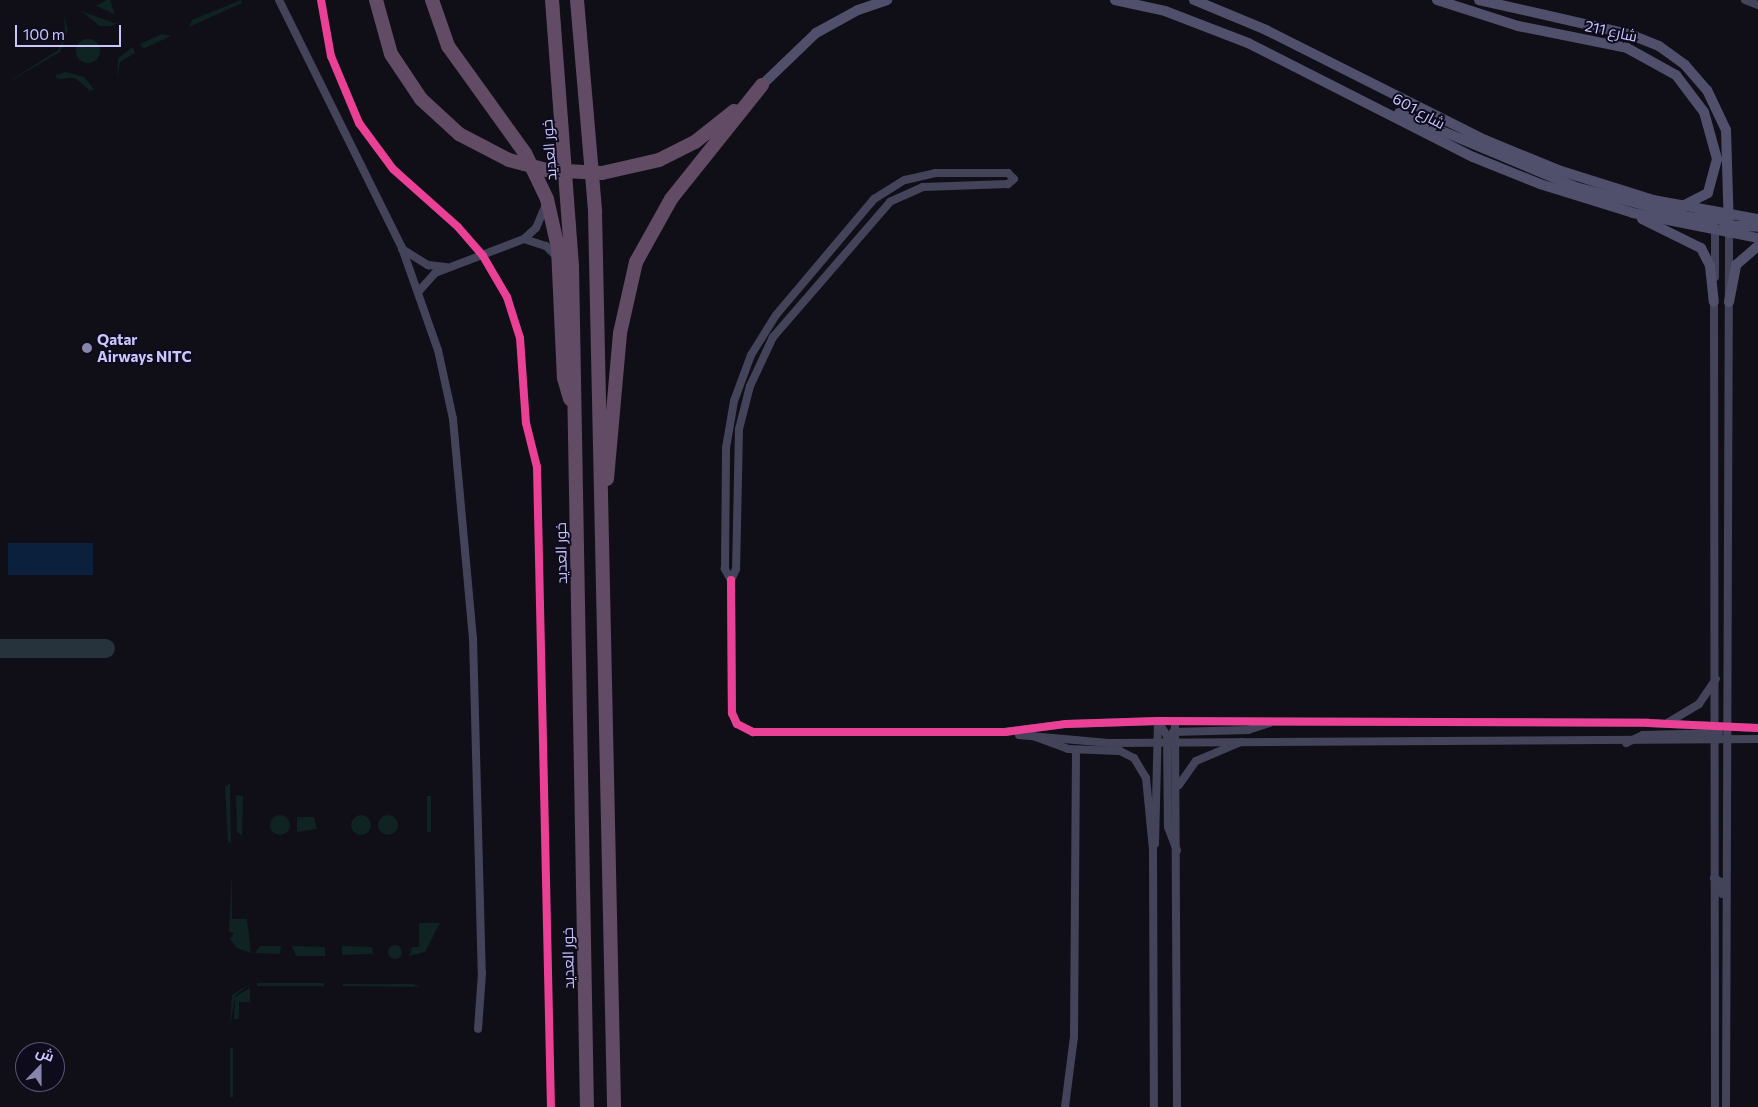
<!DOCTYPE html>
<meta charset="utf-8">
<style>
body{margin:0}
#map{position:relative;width:1758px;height:1107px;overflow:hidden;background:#100f18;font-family:Commissioner,Cairo,sans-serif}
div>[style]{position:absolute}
.green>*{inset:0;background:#0e2322;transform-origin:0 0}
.round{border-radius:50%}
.water>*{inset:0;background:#0b203c;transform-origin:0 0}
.taxiway>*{height:19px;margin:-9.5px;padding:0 9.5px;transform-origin:9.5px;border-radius:9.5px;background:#26323c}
.minor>*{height:8px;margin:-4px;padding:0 4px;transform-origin:4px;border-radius:4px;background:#434459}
.secondary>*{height:10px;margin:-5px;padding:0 5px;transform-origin:5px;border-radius:5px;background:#50506c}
.motorway>*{height:14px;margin:-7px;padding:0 7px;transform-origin:7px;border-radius:7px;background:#624b64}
.motorway-bridge>*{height:14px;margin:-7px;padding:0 7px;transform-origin:7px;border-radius:7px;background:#624b64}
.cycleway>*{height:8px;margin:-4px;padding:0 4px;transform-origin:4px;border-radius:4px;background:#ea4096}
.dots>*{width:14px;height:14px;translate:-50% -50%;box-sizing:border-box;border:2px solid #0d0b1c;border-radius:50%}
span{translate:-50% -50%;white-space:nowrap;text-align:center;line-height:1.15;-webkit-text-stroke:4px #0d0b1c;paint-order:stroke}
.street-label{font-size:15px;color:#cac6ff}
.poi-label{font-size:15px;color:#cac6ff;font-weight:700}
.left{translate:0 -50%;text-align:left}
.north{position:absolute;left:15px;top:1042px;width:50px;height:50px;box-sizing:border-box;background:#0d0b1c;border:1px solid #595677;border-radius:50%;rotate:22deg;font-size:14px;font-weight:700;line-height:20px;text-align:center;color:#cac6ff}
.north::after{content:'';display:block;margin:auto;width:18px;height:22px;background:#8986ae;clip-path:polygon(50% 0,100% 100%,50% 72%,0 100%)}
.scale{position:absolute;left:15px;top:25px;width:106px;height:22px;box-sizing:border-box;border:2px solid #cac6ff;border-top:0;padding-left:6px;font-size:15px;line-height:18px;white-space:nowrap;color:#cac6ff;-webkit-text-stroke:4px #0d0b1c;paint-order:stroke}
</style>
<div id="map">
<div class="green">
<div style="clip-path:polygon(110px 0,115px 14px,96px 6px,107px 0)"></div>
<div style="clip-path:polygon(241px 0,242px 3px,189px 27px,192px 20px)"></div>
<div style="clip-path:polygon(81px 11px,114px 23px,120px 22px,111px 26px,100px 26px)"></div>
<div style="clip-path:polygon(64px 16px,68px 30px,60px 52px,2px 86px,58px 50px,65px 35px)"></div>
<div style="clip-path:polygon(162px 34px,171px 36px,143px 49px,140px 44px)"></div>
<div class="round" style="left:76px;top:39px;width:24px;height:24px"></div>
<div style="clip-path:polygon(133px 47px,135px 53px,120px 62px,117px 78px,118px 58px)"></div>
<div style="clip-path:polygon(66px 72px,84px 77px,94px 89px,90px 91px,75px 78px,57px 79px,55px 75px)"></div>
<div style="clip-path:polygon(230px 783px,231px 842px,228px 843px,225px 787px)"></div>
<div style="clip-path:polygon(236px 795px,243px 796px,242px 836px,237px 832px)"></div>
<div style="left:427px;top:796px;width:4px;height:36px"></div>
<div class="round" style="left:351px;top:815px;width:20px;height:20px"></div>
<div class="round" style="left:270px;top:815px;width:20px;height:20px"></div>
<div class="round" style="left:378px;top:815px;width:20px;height:20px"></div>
<div style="clip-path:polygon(297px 817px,314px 817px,317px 829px,297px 832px)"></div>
<div style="clip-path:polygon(232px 873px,232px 919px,247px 919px,251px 953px,237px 948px,230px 939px,234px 933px,229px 932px)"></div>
<div style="clip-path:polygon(419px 923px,440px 923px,425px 952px,409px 956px,412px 947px,419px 947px)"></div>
<div class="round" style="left:388px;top:945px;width:14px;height:14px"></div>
<div style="clip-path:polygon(260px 946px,281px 946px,280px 954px,255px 953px)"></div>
<div style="clip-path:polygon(292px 946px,325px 947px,325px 956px,296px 956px)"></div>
<div style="clip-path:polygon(342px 946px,372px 947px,373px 954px,342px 955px)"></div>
<div style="left:257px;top:983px;width:67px;height:3px"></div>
<div style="clip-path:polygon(249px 984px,235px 996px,230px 1028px,232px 995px)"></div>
<div style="clip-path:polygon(343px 984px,414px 984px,419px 987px,343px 986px)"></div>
<div style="clip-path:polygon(250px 988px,250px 1002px,239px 1002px,239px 1019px,234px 1019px,235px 997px)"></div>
<div style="left:230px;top:1048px;width:3px;height:49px"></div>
</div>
<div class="water">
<div style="left:8px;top:543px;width:85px;height:32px"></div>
</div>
<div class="taxiway">
<div style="left:0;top:648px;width:105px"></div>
</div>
<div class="minor">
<div style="left:279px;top:0;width:277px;rotate:63.6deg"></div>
<div style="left:402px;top:248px;width:108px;rotate:70.6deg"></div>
<div style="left:438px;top:350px;width:71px;rotate:77.7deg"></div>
<div style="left:453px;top:419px;width:220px;rotate:84.8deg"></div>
<div style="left:473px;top:638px;width:335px;rotate:88.5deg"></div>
<div style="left:482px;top:973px;width:56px;rotate:94.1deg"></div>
<div style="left:1745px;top:0;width:14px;rotate:21deg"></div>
<div style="left:935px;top:173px;width:73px"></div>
<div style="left:1008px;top:173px;width:8px;rotate:45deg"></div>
<div style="left:1014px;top:179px;width:8px;rotate:140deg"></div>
<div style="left:1008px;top:184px;width:85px;rotate:178deg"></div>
<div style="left:923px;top:187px;width:36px;rotate:156deg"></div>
<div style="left:890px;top:202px;width:179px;rotate:130.9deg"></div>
<div style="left:773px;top:337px;width:54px;rotate:115.1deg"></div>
<div style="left:750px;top:386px;width:44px;rotate:104.3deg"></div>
<div style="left:739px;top:429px;width:140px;rotate:91.2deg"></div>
<div style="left:736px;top:569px;width:12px;rotate:114deg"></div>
<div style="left:731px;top:580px;width:13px;rotate:-119deg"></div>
<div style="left:725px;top:569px;width:121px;rotate:-89.5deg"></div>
<div style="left:726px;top:448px;width:48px;rotate:-80.3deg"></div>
<div style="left:734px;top:401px;width:49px;rotate:-69.7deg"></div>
<div style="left:751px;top:355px;width:47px;rotate:-58deg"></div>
<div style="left:776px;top:315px;width:152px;rotate:-49.8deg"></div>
<div style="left:874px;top:199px;width:36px;rotate:-32deg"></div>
<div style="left:905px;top:180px;width:31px;rotate:-13deg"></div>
<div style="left:524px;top:239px;width:23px;rotate:18deg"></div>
<div style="left:546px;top:246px;width:17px;rotate:45deg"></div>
<div style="left:402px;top:249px;width:31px;rotate:32deg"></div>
<div style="left:428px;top:265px;width:18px;rotate:6deg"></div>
<div style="left:1715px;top:277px;width:45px;rotate:-90deg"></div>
<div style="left:419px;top:291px;width:24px;rotate:-48deg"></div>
<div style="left:435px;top:273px;width:95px;rotate:-20.9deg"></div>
<div style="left:524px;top:239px;width:16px;rotate:-43deg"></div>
<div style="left:536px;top:228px;width:26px;rotate:-67deg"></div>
<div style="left:1714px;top:299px;width:808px;rotate:89.93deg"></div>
<div style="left:731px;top:580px;width:133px;rotate:89.6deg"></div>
<div style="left:732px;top:713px;width:12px;rotate:66deg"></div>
<div style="left:737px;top:724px;width:18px;rotate:27deg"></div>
<div style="left:753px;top:732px;width:252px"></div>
<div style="left:1005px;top:732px;width:62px;rotate:-7.5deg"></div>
<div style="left:1066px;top:724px;width:92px;rotate:-1.9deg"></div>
<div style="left:1158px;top:721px;width:490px;rotate:0.2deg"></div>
<div style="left:1648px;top:723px;width:110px;rotate:2.6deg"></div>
<div style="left:1158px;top:721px;width:17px;rotate:59deg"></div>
<div style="left:1167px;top:736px;width:91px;rotate:89.4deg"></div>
<div style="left:1168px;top:827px;width:25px;rotate:69deg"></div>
<div style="left:1175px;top:722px;width:385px;rotate:89.7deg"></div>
<div style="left:1669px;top:722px;width:35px;rotate:-31deg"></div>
<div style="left:1699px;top:704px;width:30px;rotate:-56deg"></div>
<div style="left:1173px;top:732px;width:75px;rotate:-1.5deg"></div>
<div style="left:1248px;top:730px;width:23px;rotate:-18deg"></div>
<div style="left:1019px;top:735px;width:90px;rotate:5.1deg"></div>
<div style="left:1109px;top:743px;width:649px;rotate:-0.35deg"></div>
<div style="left:1033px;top:736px;width:37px;rotate:20deg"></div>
<div style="left:1068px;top:749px;width:52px;rotate:2.2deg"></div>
<div style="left:1120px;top:751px;width:16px;rotate:27deg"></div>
<div style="left:1134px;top:758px;width:23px;rotate:59deg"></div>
<div style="left:1146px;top:778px;width:72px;rotate:84.4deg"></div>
<div style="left:1153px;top:850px;width:257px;rotate:89.8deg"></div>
<div style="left:1626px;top:743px;width:19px;rotate:-25deg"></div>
<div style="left:1643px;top:735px;width:76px;rotate:-1.5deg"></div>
<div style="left:1179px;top:785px;width:29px;rotate:-55deg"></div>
<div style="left:1196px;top:761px;width:49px;rotate:-22.9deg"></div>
<div style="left:1155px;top:844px;width:123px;rotate:-88.6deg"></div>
<div style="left:1714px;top:878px;width:8px;rotate:30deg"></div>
<div style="left:1721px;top:882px;width:12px;rotate:85deg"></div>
<div style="left:1065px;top:1107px;width:71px;rotate:-82.7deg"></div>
<div style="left:1074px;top:1037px;width:287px;rotate:-89.6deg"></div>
<div style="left:1726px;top:1107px;width:874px;rotate:-89.8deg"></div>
</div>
<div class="secondary">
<div style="left:1115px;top:0;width:51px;rotate:12.4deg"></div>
<div style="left:1165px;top:11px;width:89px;rotate:21.1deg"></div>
<div style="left:1248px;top:43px;width:252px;rotate:26.9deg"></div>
<div style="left:1473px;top:157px;width:72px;rotate:21.9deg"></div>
<div style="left:1540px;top:184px;width:97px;rotate:17.3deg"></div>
<div style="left:1633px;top:213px;width:127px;rotate:11.3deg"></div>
<div style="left:1194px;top:0;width:78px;rotate:22.6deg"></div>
<div style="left:1266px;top:30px;width:245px;rotate:26.7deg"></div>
<div style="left:1485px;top:140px;width:79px;rotate:22.3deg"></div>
<div style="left:1558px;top:170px;width:100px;rotate:17.5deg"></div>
<div style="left:1653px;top:200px;width:107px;rotate:10.3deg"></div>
<div style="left:1437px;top:0;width:85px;rotate:17.8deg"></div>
<div style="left:1518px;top:26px;width:111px;rotate:11.4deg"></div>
<div style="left:1627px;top:48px;width:56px;rotate:28.9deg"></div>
<div style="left:1676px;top:75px;width:46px;rotate:52.9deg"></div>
<div style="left:1704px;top:112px;width:49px;rotate:74.5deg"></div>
<div style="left:1717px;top:159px;width:35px;rotate:105deg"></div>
<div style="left:1708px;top:193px;width:29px;rotate:153deg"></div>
<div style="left:1479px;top:0;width:154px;rotate:12.8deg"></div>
<div style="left:1629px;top:34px;width:32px;rotate:22deg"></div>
<div style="left:1659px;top:46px;width:32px;rotate:36deg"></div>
<div style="left:1685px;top:65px;width:33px;rotate:49deg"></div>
<div style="left:1707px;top:90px;width:44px;rotate:64.6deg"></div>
<div style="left:1726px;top:130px;width:103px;rotate:88.3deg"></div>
<div style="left:762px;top:85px;width:75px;rotate:-43.9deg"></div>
<div style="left:816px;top:33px;width:48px;rotate:-28.7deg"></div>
<div style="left:858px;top:10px;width:31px;rotate:-19deg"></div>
<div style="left:1399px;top:113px;width:192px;rotate:22.7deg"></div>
<div style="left:1576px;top:187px;width:117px;rotate:14.9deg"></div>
<div style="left:1689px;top:217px;width:27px;rotate:6deg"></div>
<div style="left:1716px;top:220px;width:14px;rotate:-17deg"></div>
<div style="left:1642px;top:219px;width:66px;rotate:26.2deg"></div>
<div style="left:1701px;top:248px;width:20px;rotate:63deg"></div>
<div style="left:1710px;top:266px;width:36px;rotate:84deg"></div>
<div style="left:1724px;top:225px;width:34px;rotate:3deg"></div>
<div style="left:1729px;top:302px;width:38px;rotate:-79deg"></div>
<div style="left:1736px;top:265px;width:29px;rotate:-41deg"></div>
</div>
<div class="motorway">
<div style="left:376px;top:0;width:56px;rotate:74.5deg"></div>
<div style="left:391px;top:54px;width:54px;rotate:56.3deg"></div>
<div style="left:421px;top:99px;width:52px;rotate:42.6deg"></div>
<div style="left:459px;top:134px;width:56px;rotate:27.5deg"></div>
<div style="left:432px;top:0;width:49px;rotate:70.8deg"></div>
<div style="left:448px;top:46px;width:132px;rotate:54.3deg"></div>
<div style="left:525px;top:153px;width:51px;rotate:64.4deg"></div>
<div style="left:547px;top:199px;width:50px;rotate:77.3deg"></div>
<div style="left:558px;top:248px;width:130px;rotate:87.4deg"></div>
<div style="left:564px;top:378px;width:22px;rotate:74deg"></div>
<div style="left:552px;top:0;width:268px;rotate:85.7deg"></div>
<div style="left:572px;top:267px;width:840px;rotate:88.98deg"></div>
<div style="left:577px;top:0;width:213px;rotate:85.1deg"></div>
<div style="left:595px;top:212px;width:895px;rotate:88.78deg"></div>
<div style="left:659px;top:160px;width:40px;rotate:-26.6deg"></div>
<div style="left:695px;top:142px;width:50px;rotate:-38.5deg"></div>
<div style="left:607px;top:479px;width:147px;rotate:-84.9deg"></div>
<div style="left:620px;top:333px;width:73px;rotate:-77.3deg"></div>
<div style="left:636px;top:262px;width:72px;rotate:-60.9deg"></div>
<div style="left:671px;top:199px;width:146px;rotate:-51.4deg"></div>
</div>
<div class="motorway-bridge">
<div style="left:509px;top:160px;width:39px;rotate:15deg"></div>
<div style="left:547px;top:170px;width:55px;rotate:3.1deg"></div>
<div style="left:602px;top:173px;width:58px;rotate:-12.8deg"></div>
</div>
<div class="cycleway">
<div style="left:321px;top:0;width:57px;rotate:79.9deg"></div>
<div style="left:331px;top:56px;width:73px;rotate:67.3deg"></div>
<div style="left:359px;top:123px;width:57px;rotate:53.5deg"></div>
<div style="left:393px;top:169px;width:87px;rotate:41.7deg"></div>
<div style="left:458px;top:227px;width:38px;rotate:49deg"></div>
<div style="left:483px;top:256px;width:48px;rotate:59.7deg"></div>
<div style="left:507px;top:297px;width:43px;rotate:72.4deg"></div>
<div style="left:520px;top:338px;width:85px;rotate:86deg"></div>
<div style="left:526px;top:423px;width:45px;rotate:76deg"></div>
<div style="left:537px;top:467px;width:640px;rotate:88.75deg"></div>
<div style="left:731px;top:580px;width:133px;rotate:89.6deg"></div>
<div style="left:732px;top:713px;width:12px;rotate:66deg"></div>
<div style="left:737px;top:724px;width:18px;rotate:27deg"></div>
<div style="left:753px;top:732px;width:252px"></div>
<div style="left:1005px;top:732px;width:62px;rotate:-7.5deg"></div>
<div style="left:1066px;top:724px;width:92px;rotate:-1.9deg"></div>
<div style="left:1158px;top:721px;width:490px;rotate:0.2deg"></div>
<div style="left:1648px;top:723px;width:110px;rotate:2.6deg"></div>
</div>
<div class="dots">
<div style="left:87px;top:348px;background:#8986ae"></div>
</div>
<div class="street-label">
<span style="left:1611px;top:31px;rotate:12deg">شارع 211</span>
<span style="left:1419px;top:111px;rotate:29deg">شارع 601</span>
<span style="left:549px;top:150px;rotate:-94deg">خور العديد</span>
<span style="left:561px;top:553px;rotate:-91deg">خور العديد</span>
<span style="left:568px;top:958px;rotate:-91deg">خور العديد</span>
</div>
<div class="poi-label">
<span class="left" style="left:97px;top:348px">Qatar<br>Airways NITC</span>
</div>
<div class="north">ش</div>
<div class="scale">100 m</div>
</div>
